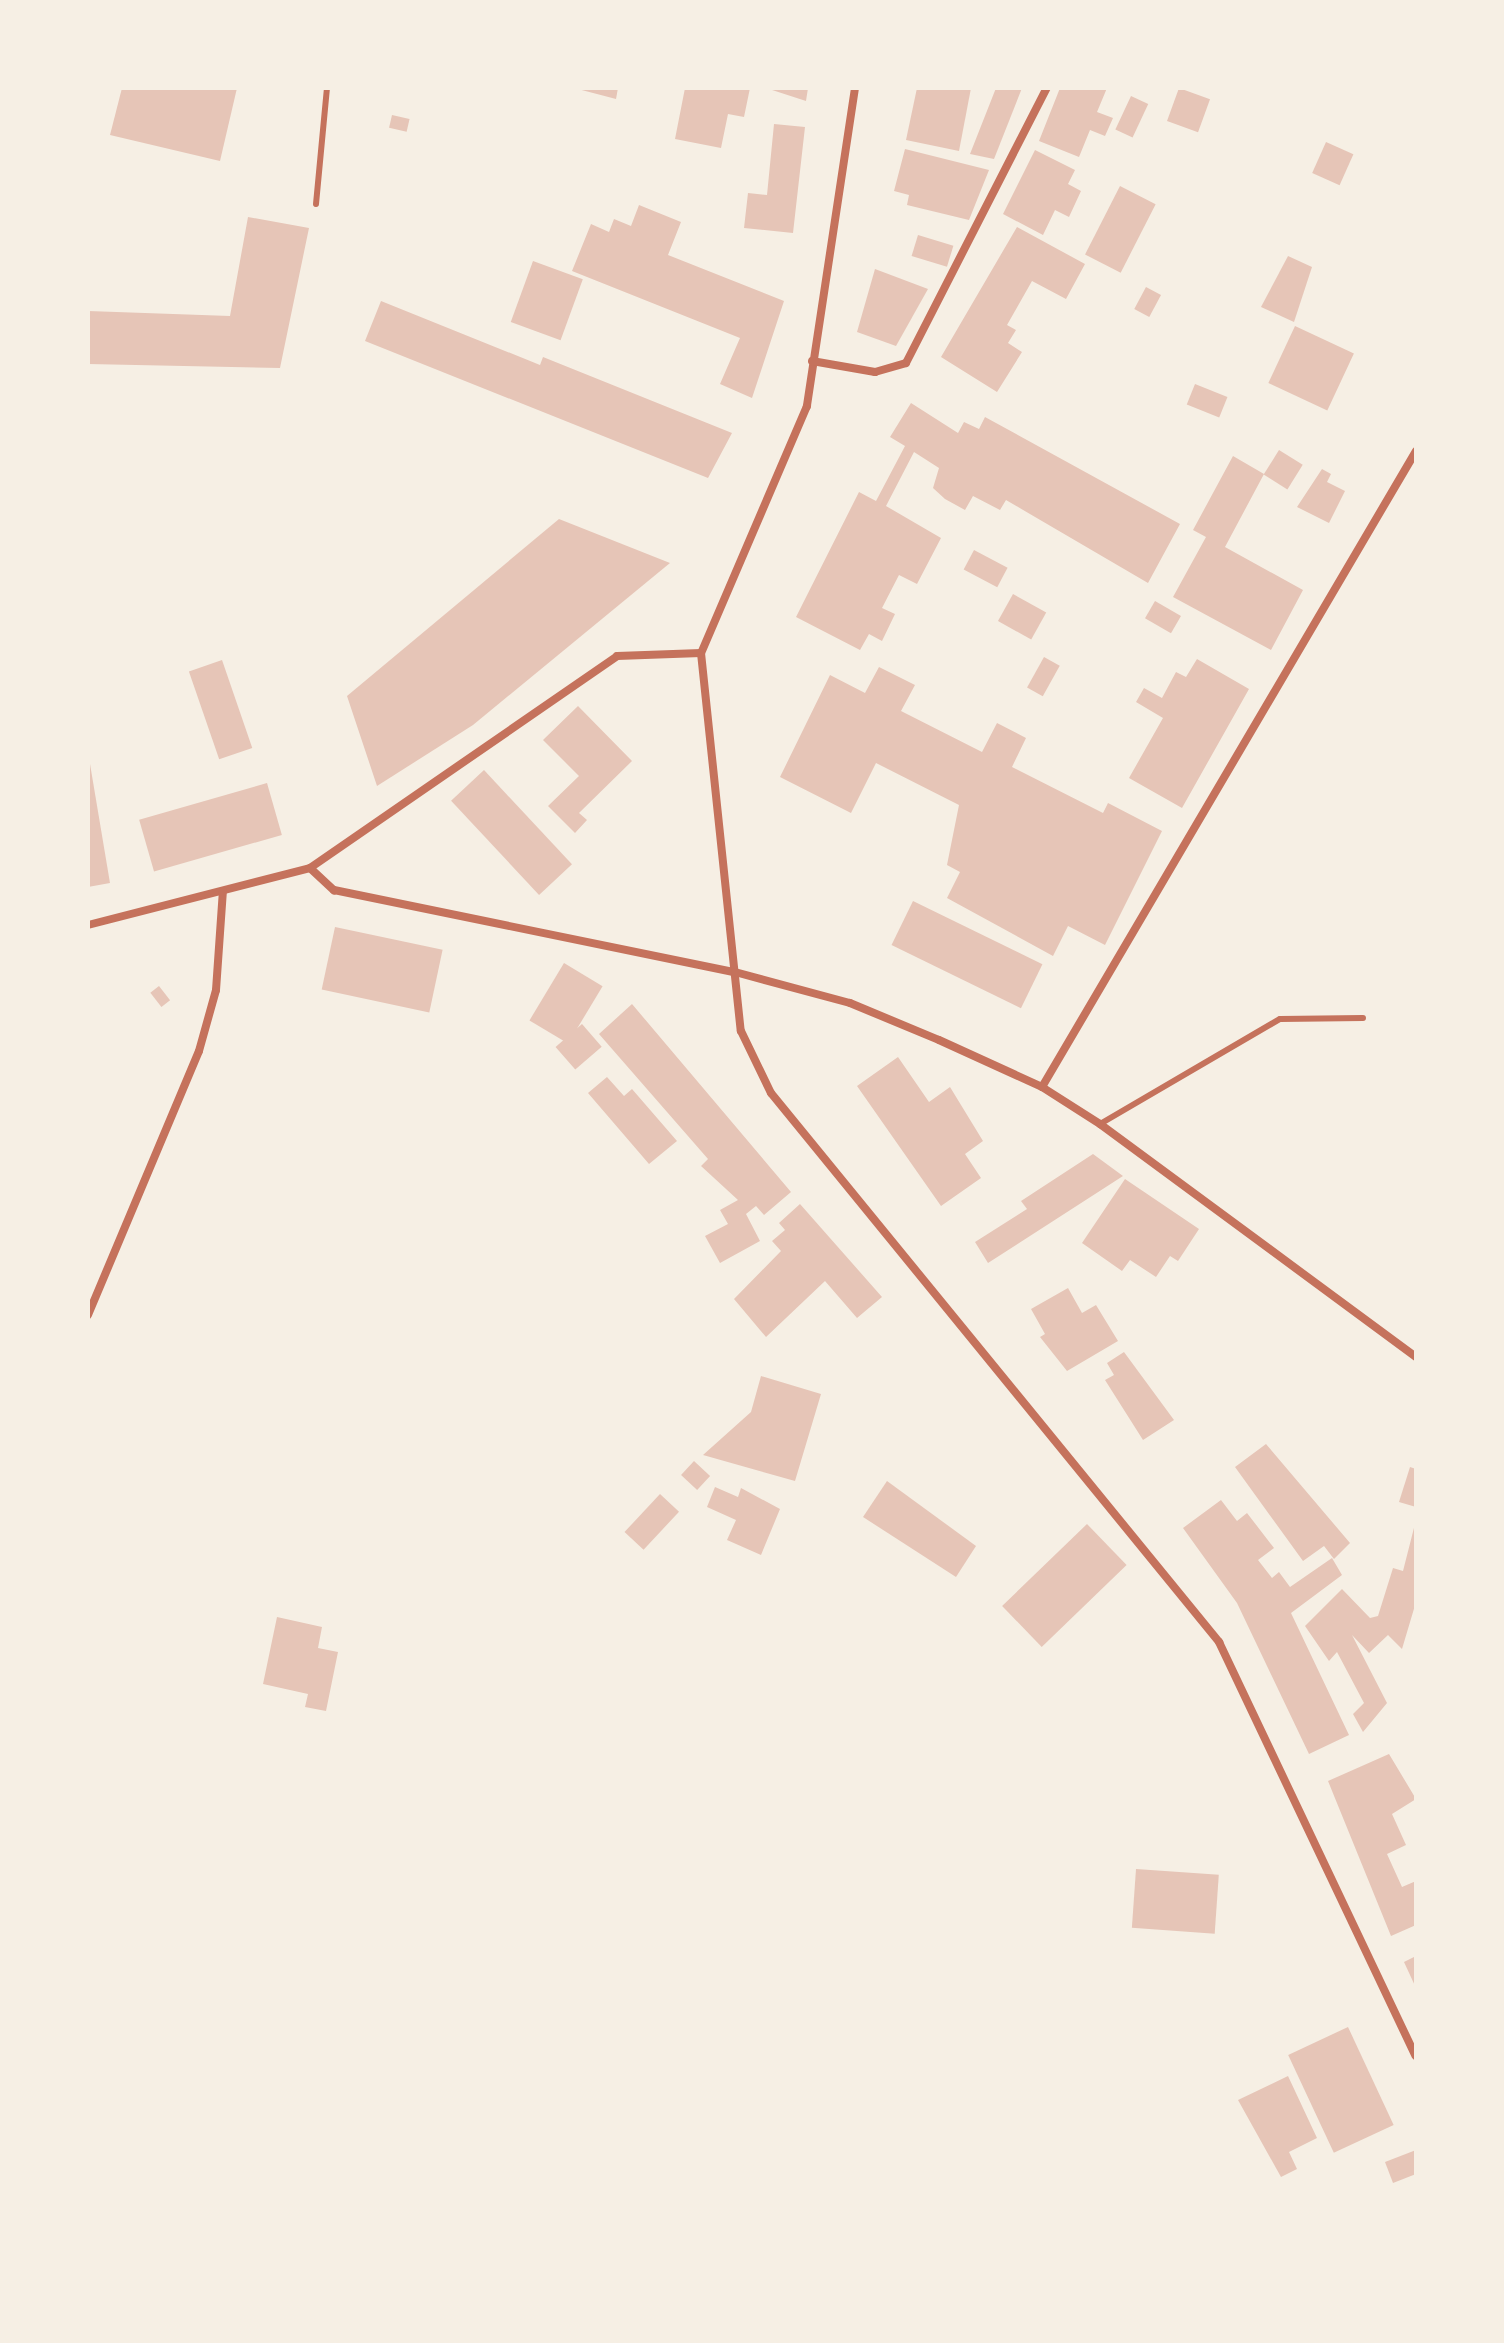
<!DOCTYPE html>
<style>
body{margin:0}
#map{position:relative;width:1504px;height:2343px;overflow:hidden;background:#f6efe4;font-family:"PT Sans",sans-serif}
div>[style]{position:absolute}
.building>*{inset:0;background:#e6c5b7;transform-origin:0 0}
.service>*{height:6px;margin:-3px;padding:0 3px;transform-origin:3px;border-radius:3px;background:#c5725c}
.minor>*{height:8px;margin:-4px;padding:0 4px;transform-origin:4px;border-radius:4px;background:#c5725c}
span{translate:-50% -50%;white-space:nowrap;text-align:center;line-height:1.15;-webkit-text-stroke:8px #f6efe4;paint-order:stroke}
.frame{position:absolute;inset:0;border:90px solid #f6efe4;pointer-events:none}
</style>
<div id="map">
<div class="building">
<div style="clip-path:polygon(122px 88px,237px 88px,220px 161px,110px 135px)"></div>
<div style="clip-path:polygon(574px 88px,618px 88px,616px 99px)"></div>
<div style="clip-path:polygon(685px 88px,750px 88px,744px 117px,728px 114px,721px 148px,675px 139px)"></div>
<div style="clip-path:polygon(769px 88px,808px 88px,806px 101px,769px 89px)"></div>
<div style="clip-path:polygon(917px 88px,971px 88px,959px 151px,906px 140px)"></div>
<div style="clip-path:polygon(996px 88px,1022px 88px,994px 159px,970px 154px)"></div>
<div style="clip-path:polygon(1060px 88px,1107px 88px,1097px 112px,1113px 118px,1105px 136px,1090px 130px,1079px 157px,1039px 141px)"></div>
<div style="left:1179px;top:88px;width:33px;height:35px;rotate:20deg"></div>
<div style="left:1131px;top:96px;width:19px;height:37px;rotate:25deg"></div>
<div style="left:392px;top:115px;width:18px;height:13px;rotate:13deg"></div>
<div style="clip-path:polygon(774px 124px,805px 127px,793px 233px,744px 228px,748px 193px,767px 195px)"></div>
<div style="left:1326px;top:142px;width:30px;height:34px;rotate:24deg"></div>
<div style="clip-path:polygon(905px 149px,989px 170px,969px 220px,907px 205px,909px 195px,894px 191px)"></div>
<div style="clip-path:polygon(1035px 150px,1075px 170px,1068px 184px,1081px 191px,1069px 217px,1055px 210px,1043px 235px,1003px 214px)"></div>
<div style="left:1120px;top:186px;width:40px;height:77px;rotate:27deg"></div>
<div style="clip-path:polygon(639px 205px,681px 222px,668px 255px,784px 301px,752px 398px,720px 384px,740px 338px,572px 271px,591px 224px,609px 232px,614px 219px,631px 226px)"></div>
<div style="clip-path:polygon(248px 217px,309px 228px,280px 368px,88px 364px,88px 311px,230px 316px)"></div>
<div style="clip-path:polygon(1017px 227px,1085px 264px,1066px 299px,1032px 281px,1007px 325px,1016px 330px,1008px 343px,1022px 352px,997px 392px,941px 357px)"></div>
<div style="left:918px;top:235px;width:37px;height:22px;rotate:17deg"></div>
<div style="clip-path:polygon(1288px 256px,1312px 267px,1294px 322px,1261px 307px)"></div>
<div style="left:533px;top:261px;width:53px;height:65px;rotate:20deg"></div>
<div style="clip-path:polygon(875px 269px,928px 289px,896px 346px,857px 332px)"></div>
<div style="left:1146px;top:287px;width:17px;height:25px;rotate:28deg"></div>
<div style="clip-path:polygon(381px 301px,540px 365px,543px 357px,732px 433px,708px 478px,365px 341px)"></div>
<div style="left:1295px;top:326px;width:65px;height:63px;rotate:25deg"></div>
<div style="left:1195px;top:384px;width:35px;height:22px;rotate:22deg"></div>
<div style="clip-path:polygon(911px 403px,958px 433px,964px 422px,979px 429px,985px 417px,1180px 524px,1148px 583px,1006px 500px,1000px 510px,973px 496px,965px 510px,945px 499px,933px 488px,939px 468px,914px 452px,886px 506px,941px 538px,917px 584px,899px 575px,882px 608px,895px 614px,882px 641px,869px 634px,860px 650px,796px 617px,859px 492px,876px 501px,905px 446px,890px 437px)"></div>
<div style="left:1279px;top:450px;width:28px;height:29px;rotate:32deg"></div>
<div style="clip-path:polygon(1233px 456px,1264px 474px,1225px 547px,1303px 590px,1271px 650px,1173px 597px,1206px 537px,1193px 530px)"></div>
<div style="clip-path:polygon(1322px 469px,1331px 474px,1327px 482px,1345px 491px,1329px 523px,1297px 507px)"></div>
<div style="clip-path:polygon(559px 519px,670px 563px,473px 725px,377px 786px,347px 696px)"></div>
<div style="left:974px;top:550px;width:38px;height:22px;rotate:28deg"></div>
<div style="left:1013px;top:594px;width:38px;height:31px;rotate:29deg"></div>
<div style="left:1155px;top:601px;width:30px;height:20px;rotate:30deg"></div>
<div style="left:1044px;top:657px;width:18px;height:35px;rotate:29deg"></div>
<div style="clip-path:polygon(1197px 659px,1249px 689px,1182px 808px,1129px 778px,1163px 718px,1136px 702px,1144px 688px,1162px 698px,1176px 672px,1186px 677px)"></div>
<div style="left:222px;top:660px;width:93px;height:35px;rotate:71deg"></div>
<div style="clip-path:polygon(879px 667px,915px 685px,901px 711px,982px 752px,997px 723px,1026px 738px,1012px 767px,1103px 813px,1108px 803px,1162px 831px,1105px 945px,1068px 926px,1053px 956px,947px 898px,960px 872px,947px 865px,959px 805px,876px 763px,851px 813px,780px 777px,830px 675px,865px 693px)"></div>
<div style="clip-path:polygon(578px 706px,632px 761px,579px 813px,587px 820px,575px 833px,548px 806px,579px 776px,543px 740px)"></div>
<div style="clip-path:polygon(88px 752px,110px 883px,88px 887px)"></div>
<div style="left:484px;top:770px;width:129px;height:45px;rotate:47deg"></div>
<div style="left:267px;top:783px;width:54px;height:133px;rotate:74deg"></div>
<div style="left:913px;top:901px;width:144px;height:49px;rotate:26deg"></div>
<div style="left:335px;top:927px;width:110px;height:64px;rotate:12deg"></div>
<div style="left:564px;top:963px;width:45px;height:67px;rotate:31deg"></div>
<div style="left:159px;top:986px;width:18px;height:11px;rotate:52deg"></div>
<div style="clip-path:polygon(632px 1004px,791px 1192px,764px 1215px,756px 1206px,746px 1214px,760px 1241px,720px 1263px,705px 1236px,728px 1224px,720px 1210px,738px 1200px,701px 1166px,708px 1159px,599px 1034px)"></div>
<div style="left:582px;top:1024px;width:30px;height:35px;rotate:49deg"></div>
<div style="clip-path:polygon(898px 1057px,929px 1102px,950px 1087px,983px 1141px,965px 1154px,981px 1178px,941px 1206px,857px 1086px)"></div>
<div style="clip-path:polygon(607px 1077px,624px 1096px,632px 1089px,677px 1141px,649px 1164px,588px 1093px)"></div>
<div style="clip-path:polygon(1093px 1154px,1123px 1176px,988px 1263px,975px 1242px,1027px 1209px,1021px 1201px)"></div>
<div style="clip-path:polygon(1125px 1179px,1199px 1229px,1178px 1261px,1170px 1256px,1156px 1277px,1130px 1260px,1122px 1271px,1082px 1243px)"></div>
<div style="clip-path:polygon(800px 1204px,882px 1297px,857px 1318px,825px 1281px,766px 1337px,734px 1299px,781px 1251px,772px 1241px,785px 1230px,779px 1223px)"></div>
<div style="clip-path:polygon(1068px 1288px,1082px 1313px,1096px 1305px,1118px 1341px,1067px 1371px,1040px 1337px,1045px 1334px,1031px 1309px)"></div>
<div style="clip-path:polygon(1124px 1352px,1174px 1420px,1143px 1440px,1105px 1380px,1114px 1375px,1107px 1363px)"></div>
<div style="clip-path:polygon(761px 1376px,821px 1394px,795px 1481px,703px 1455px,751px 1412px)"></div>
<div style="clip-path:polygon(1266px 1444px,1350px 1543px,1334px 1559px,1324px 1546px,1303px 1561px,1235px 1467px)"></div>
<div style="left:694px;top:1461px;width:22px;height:19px;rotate:43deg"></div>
<div style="clip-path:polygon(1410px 1467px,1416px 1469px,1416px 1507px,1399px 1502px)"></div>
<div style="clip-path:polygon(887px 1481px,976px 1546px,956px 1577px,863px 1517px)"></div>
<div style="clip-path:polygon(715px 1487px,738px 1497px,741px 1488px,780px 1509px,761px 1555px,727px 1540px,736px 1520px,707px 1507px)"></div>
<div style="left:660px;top:1494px;width:26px;height:52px;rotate:43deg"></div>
<div style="clip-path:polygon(1221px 1500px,1237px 1521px,1247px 1513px,1274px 1548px,1258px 1560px,1272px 1578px,1279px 1572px,1290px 1587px,1332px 1558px,1342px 1575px,1291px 1613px,1349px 1735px,1309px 1754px,1237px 1603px,1183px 1528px)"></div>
<div style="clip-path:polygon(1416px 1520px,1416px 1602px,1402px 1649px,1388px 1635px,1369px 1653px,1352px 1635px,1387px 1703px,1363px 1732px,1353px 1714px,1364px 1703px,1337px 1652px,1329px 1661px,1305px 1626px,1342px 1589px,1370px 1618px,1378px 1616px,1393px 1568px,1403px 1571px)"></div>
<div style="left:1087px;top:1524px;width:57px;height:118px;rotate:46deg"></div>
<div style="clip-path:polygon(277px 1617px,322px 1627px,318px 1648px,338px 1652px,326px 1711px,305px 1707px,308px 1694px,263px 1684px)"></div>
<div style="clip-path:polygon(1389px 1754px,1416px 1799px,1392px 1814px,1406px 1845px,1387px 1854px,1402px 1887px,1416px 1881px,1416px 1925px,1391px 1936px,1328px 1781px)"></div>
<div style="left:1136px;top:1869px;width:83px;height:59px;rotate:4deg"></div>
<div style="clip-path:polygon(1416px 1956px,1416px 1988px,1404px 1962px)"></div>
<div style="left:1348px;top:2027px;width:108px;height:66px;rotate:65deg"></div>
<div style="clip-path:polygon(1288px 2076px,1317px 2138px,1289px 2152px,1297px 2169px,1281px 2177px,1238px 2100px)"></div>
<div style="clip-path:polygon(1416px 2150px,1416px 2174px,1393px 2183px,1385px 2162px)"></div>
</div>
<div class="service">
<div style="left:316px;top:204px;width:117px;rotate:-84.6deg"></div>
<div style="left:1100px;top:1124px;width:208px;rotate:-30.3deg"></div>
<div style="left:1280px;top:1019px;width:83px;rotate:-0.7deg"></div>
</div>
<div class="minor">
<div style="left:855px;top:88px;width:322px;rotate:98.6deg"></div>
<div style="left:807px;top:406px;width:269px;rotate:113.2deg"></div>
<div style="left:701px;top:653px;width:380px;rotate:84deg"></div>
<div style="left:741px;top:1031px;width:69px;rotate:64.2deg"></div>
<div style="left:771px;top:1093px;width:709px;rotate:50.78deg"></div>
<div style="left:1219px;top:1642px;width:458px;rotate:64.6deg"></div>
<div style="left:812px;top:361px;width:64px;rotate:9.9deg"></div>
<div style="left:875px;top:372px;width:32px;rotate:-16deg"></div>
<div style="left:906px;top:363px;width:309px;rotate:-62.9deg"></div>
<div style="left:310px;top:868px;width:33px;rotate:43deg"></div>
<div style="left:334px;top:890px;width:409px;rotate:11.6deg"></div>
<div style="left:735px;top:972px;width:119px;rotate:15.1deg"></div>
<div style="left:850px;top:1003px;width:96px;rotate:22.6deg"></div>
<div style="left:939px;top:1040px;width:113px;rotate:24.5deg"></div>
<div style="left:1042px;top:1087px;width:69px;rotate:32.5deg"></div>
<div style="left:1100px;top:1124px;width:393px;rotate:36.4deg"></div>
<div style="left:88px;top:925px;width:229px;rotate:-14.4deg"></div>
<div style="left:310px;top:868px;width:373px;rotate:-34.6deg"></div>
<div style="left:617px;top:656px;width:84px;rotate:-2deg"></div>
<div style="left:1042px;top:1087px;width:738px;rotate:-59.54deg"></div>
<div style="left:88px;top:1315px;width:286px;rotate:-67.2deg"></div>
<div style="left:199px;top:1051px;width:63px;rotate:-74.4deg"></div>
<div style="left:216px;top:990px;width:99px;rotate:-86deg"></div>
</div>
<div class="frame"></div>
</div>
